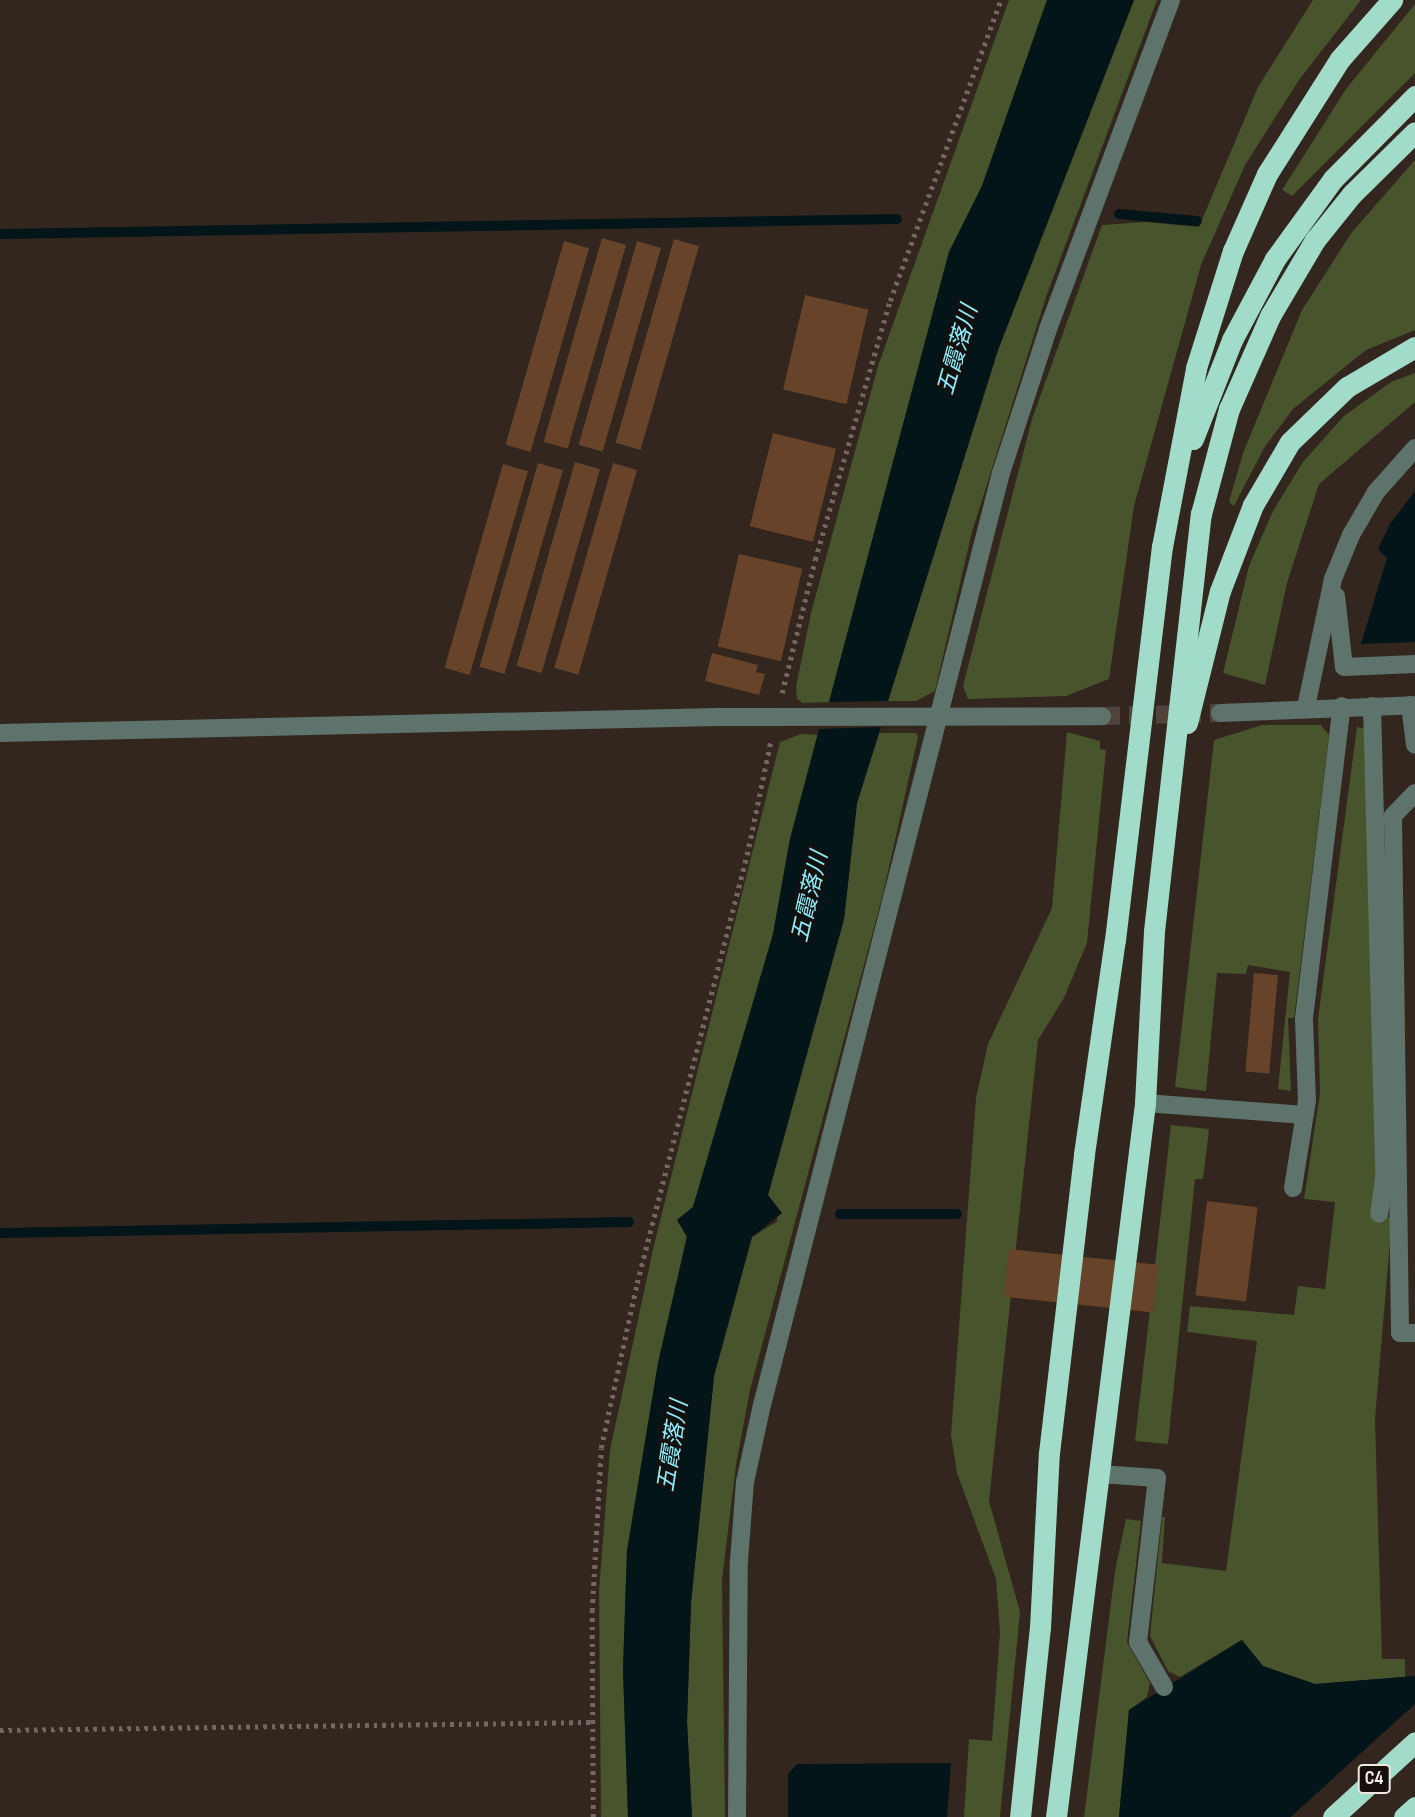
<!DOCTYPE html>
<meta charset="utf-8">
<style>
body{margin:0}
#map{position:relative;width:1415px;height:1817px;overflow:hidden;background:#33261e;font-family:"Sofia Sans Condensed","Noto Sans JP",sans-serif}
div>[style]{position:absolute}
.green>*{inset:0;background:#47542c}
.water>*{inset:0;background:#031518}
.pier>*{inset:0;background:#33261e}
.stream>*{height:10px;margin:-5px;padding:0 5px;transform-origin:5px;border-radius:5px;background:#031518}
.building>*{inset:0;background:#674329;transform-origin:0 0}
.minor-tunnel>*{height:18px;margin-top:-9px;transform-origin:0;background:repeating-linear-gradient(90deg,#50433c 0 18px,transparent 0 27px)}
.path>*{height:4.5px;margin-top:-2.25px;transform-origin:0;background:repeating-linear-gradient(90deg,#736861 0 3.5px,transparent 0 8.5px)}
.minor>*{height:18px;margin:-9px;padding:0 9px;transform-origin:9px;border-radius:9px;background:#5d736c}
.highway>*{height:21px;margin:-10.5px;padding:0 10.5px;transform-origin:10.5px;border-radius:10.5px;background:#a1dbc9}
span{translate:-50% -50%;white-space:nowrap;text-align:center;line-height:1.15;-webkit-text-stroke:5px #16100d;paint-order:stroke}
.shield-label span{padding:2px 5px;background:#16100d;border:2px solid;border-radius:5px;-webkit-text-stroke-width:0}
.shield-label{font-size:19px;color:#f1e8e3;font-weight:700}
.water-label{font-size:23px;color:#8cedfc;font-style:italic}
</style>
<div id="map">
<div class="green">
<div style="clip-path:polygon(1009px 0,1047px 0,982px 186px,949px 252px,829px 702px,803px 703px,797px 699px,796px 687px,811px 613px,878px 366px)"></div>
<div style="clip-path:polygon(1134px 0,1157px 0,1046px 297px,972px 532px,935px 691px,916px 701px,888px 701px,998px 350px)"></div>
<div style="clip-path:polygon(1313px 0,1361px 0,1299px 80px,1245px 165px,1201px 265px,1134px 506px,1109px 679px,1066px 696px,968px 699px,963px 686px,1032px 419px,1102px 225px,1146px 222px,1199px 227px,1258px 87px)"></div>
<div style="clip-path:polygon(1415px 4px,1415px 73px,1292px 196px,1282px 190px,1346px 89px)"></div>
<div style="clip-path:polygon(1415px 160px,1415px 330px,1366px 350px,1293px 409px,1264px 448px,1234px 506px,1229px 502px,1243px 453px,1302px 310px,1352px 232px)"></div>
<div style="clip-path:polygon(1415px 373px,1415px 402px,1319px 484px,1287px 583px,1265px 685px,1223px 673px,1249px 566px,1273px 511px,1303px 462px,1344px 416px,1391px 382px)"></div>
<div style="clip-path:polygon(1262px 725px,1321px 725px,1329px 735px,1294px 1018px,1288px 1018px,1291px 1091px,1278px 1089px,1290px 972px,1248px 965px,1246px 974px,1217px 973px,1206px 1091px,1175px 1087px,1214px 740px)"></div>
<div style="clip-path:polygon(1357px 727px,1366px 729px,1379px 1214px,1392px 1218px,1375px 1419px,1382px 1659px,1405px 1659px,1405px 1677px,1315px 1684px,1263px 1666px,1241px 1640px,1180px 1677px,1168px 1671px,1150px 1636px,1162px 1517px,1165px 1517px,1162px 1563px,1226px 1571px,1257px 1341px,1187px 1332px,1190px 1306px,1294px 1315px,1298px 1286px,1325px 1289px,1335px 1202px,1304px 1199px,1320px 1093px,1318px 1019px)"></div>
<div style="clip-path:polygon(1067px 732px,1100px 741px,1100px 749px,1106px 750px,1087px 943px,1064px 998px,1038px 1040px,989px 1501px,1020px 1612px,1000px 1817px,964px 1817px,969px 1739px,992px 1741px,1000px 1633px,996px 1579px,957px 1473px,951px 1435px,976px 1098px,988px 1044px,1052px 908px)"></div>
<div style="clip-path:polygon(879px 733px,916px 733px,918px 737px,883px 894px,750px 1390px,736px 1465px,722px 1580px,725px 1817px,692px 1817px,687px 1722px,691px 1603px,714px 1376px,752px 1237px,778px 1221px,768px 1195px,844px 919px,857px 803px)"></div>
<div style="clip-path:polygon(801px 734px,818px 735px,790px 839px,773px 934px,693px 1207px,677px 1220px,687px 1236px,658px 1363px,627px 1551px,623px 1669px,628px 1817px,601px 1817px,599px 1591px,610px 1450px,654px 1245px,780px 742px)"></div>
<div style="clip-path:polygon(1171px 1125px,1209px 1129px,1203px 1179px,1195px 1179px,1168px 1444px,1135px 1441px)"></div>
<div style="clip-path:polygon(1126px 1519px,1141px 1521px,1127px 1642px,1150px 1683px,1147px 1697px,1129px 1710px,1119px 1817px,1084px 1817px,1115px 1571px)"></div>
</div>
<div class="water">
<div style="clip-path:polygon(1047px 0,1134px 0,998px 350px,888px 701px,829px 702px,949px 252px,982px 186px)"></div>
<div style="clip-path:polygon(1415px 491px,1415px 642px,1361px 644px,1387px 558px,1378px 549px,1390px 524px)"></div>
<div style="clip-path:polygon(881px 727px,857px 803px,844px 919px,768px 1195px,782px 1213px,752px 1237px,714px 1376px,691px 1603px,687px 1722px,692px 1817px,628px 1817px,623px 1669px,627px 1551px,658px 1363px,687px 1237px,677px 1220px,693px 1207px,773px 934px,790px 839px,819px 729px)"></div>
<div style="clip-path:polygon(1242px 1640px,1263px 1666px,1315px 1684px,1415px 1676px,1415px 1704px,1291px 1817px,1119px 1817px,1129px 1710px)"></div>
<div style="clip-path:polygon(951px 1763px,947px 1817px,788px 1817px,788px 1774px,797px 1764px)"></div>
</div>
<div class="pier">
<div style="clip-path:polygon(1415px 1704px,1297px 1817px,1291px 1817px)"></div>
</div>
<div class="stream">
<div style="left:1119px;top:214px;width:78px;rotate:5.1deg"></div>
<div style="left:0;top:234px;width:897px;rotate:-0.96deg"></div>
<div style="left:840px;top:1214px;width:117px"></div>
<div style="left:0;top:1233px;width:629px;rotate:-1deg"></div>
</div>
<div class="building">
<div style="left:602px;top:238px;width:25px;height:212px;rotate:16deg"></div>
<div style="left:674px;top:239px;width:26px;height:212px;rotate:16deg"></div>
<div style="left:564px;top:241px;width:26px;height:212px;rotate:16deg"></div>
<div style="left:637px;top:241px;width:25px;height:212px;rotate:16deg"></div>
<div style="left:805px;top:295px;width:65px;height:97px;rotate:13deg"></div>
<div style="left:773px;top:433px;width:65px;height:96px;rotate:14deg"></div>
<div style="left:575px;top:462px;width:26px;height:212px;rotate:16deg"></div>
<div style="left:538px;top:463px;width:26px;height:212px;rotate:16deg"></div>
<div style="left:613px;top:463px;width:25px;height:213px;rotate:16deg"></div>
<div style="left:503px;top:464px;width:26px;height:212px;rotate:16deg"></div>
<div style="left:739px;top:554px;width:65px;height:95px;rotate:13deg"></div>
<div style="clip-path:polygon(712px 653px,758px 665px,756px 672px,765px 674px,759px 695px,705px 681px)"></div>
<div style="left:1254px;top:973px;width:24px;height:99px;rotate:5deg"></div>
<div style="left:1207px;top:1201px;width:51px;height:95px;rotate:7deg"></div>
<div style="left:1009px;top:1249px;width:150px;height:48px;rotate:6deg"></div>
</div>
<div class="minor-tunnel">
<div style="left:1102px;top:716px;width:118px;rotate:-1.5deg"></div>
</div>
<div class="path">
<div style="left:782px;top:693px;width:137px;rotate:-76.1deg"></div>
<div style="left:815px;top:560px;width:270px;rotate:-73.9deg"></div>
<div style="left:890px;top:301px;width:321px;rotate:-69.8deg"></div>
<div style="left:0;top:1730px;width:592px;rotate:-0.77deg"></div>
<div style="left:593px;top:1817px;width:206px;rotate:-90.3deg"></div>
<div style="left:592px;top:1611px;width:163px;rotate:-86.8deg"></div>
<div style="left:601px;top:1448px;width:169px;rotate:-77.7deg"></div>
<div style="left:637px;top:1283px;width:442px;rotate:-75.6deg"></div>
<div style="left:747px;top:855px;width:118px;rotate:-78.3deg"></div>
</div>
<div class="minor">
<div style="left:1336px;top:596px;width:71px;rotate:83.6deg"></div>
<div style="left:1344px;top:667px;width:71px;rotate:-2.4deg"></div>
<div style="left:1410px;top:705px;width:40px;rotate:82.9deg"></div>
<div style="left:1372px;top:706px;width:473px;rotate:88.5deg"></div>
<div style="left:1384px;top:1179px;width:35px;rotate:98deg"></div>
<div style="left:1306px;top:707px;width:131px;rotate:-78.1deg"></div>
<div style="left:1333px;top:579px;width:48px;rotate:-67.8deg"></div>
<div style="left:1351px;top:535px;width:50px;rotate:-59.8deg"></div>
<div style="left:1376px;top:492px;width:59px;rotate:-48.4deg"></div>
<div style="left:1220px;top:713px;width:195px;rotate:-2.3deg"></div>
<div style="left:0;top:733px;width:717px;rotate:-1.28deg"></div>
<div style="left:717px;top:717px;width:385px;rotate:-0.1deg"></div>
<div style="left:1415px;top:793px;width:32px;rotate:134deg"></div>
<div style="left:1393px;top:816px;width:517px;rotate:89.22deg"></div>
<div style="left:1400px;top:1333px;width:15px"></div>
<div style="left:1145px;top:1103px;width:160px;rotate:4.3deg"></div>
<div style="left:1293px;top:1188px;width:88px;rotate:-80.9deg"></div>
<div style="left:1307px;top:1101px;width:83px;rotate:-92.1deg"></div>
<div style="left:1304px;top:1018px;width:314px;rotate:-83.1deg"></div>
<div style="left:1100px;top:1474px;width:57px;rotate:4deg"></div>
<div style="left:1157px;top:1478px;width:165px;rotate:96.6deg"></div>
<div style="left:1138px;top:1642px;width:52px;rotate:60deg"></div>
<div style="left:737px;top:1817px;width:256px;rotate:-89.6deg"></div>
<div style="left:739px;top:1561px;width:79px;rotate:-85.7deg"></div>
<div style="left:745px;top:1482px;width:79px;rotate:-77.6deg"></div>
<div style="left:762px;top:1405px;width:962px;rotate:-75.62deg"></div>
<div style="left:1001px;top:473px;width:151px;rotate:-71.9deg"></div>
<div style="left:1048px;top:329px;width:351px;rotate:-69.5deg"></div>
</div>
<div class="highway">
<div style="left:1193px;top:439px;width:106px;rotate:-68.5deg"></div>
<div style="left:1232px;top:340px;width:92px;rotate:-62deg"></div>
<div style="left:1275px;top:259px;width:99px;rotate:-54.1deg"></div>
<div style="left:1333px;top:179px;width:117px;rotate:-45.3deg"></div>
<div style="left:1187px;top:723px;width:136px;rotate:-76deg"></div>
<div style="left:1220px;top:591px;width:92px;rotate:-69deg"></div>
<div style="left:1253px;top:505px;width:73px;rotate:-59.6deg"></div>
<div style="left:1290px;top:442px;width:79px;rotate:-44deg"></div>
<div style="left:1347px;top:387px;width:79px;rotate:-30.5deg"></div>
<div style="left:1020px;top:1817px;width:190px;rotate:-84deg"></div>
<div style="left:1040px;top:1628px;width:175px;rotate:-87.1deg"></div>
<div style="left:1049px;top:1453px;width:301px;rotate:-83.3deg"></div>
<div style="left:1084px;top:1154px;width:216px;rotate:-81.8deg"></div>
<div style="left:1115px;top:940px;width:396px;rotate:-83.2deg"></div>
<div style="left:1162px;top:547px;width:182px;rotate:-79.2deg"></div>
<div style="left:1196px;top:368px;width:123px;rotate:-72.5deg"></div>
<div style="left:1233px;top:251px;width:84px;rotate:-66.2deg"></div>
<div style="left:1267px;top:174px;width:136px;rotate:-57.6deg"></div>
<div style="left:1340px;top:59px;width:79px;rotate:-48.6deg"></div>
<div style="left:1056px;top:1817px;width:720px;rotate:-82.89deg"></div>
<div style="left:1145px;top:1103px;width:172px;rotate:-87deg"></div>
<div style="left:1154px;top:931px;width:420px;rotate:-83.6deg"></div>
<div style="left:1201px;top:514px;width:109px;rotate:-75.1deg"></div>
<div style="left:1229px;top:409px;width:102px;rotate:-66.2deg"></div>
<div style="left:1270px;top:316px;width:88px;rotate:-59.4deg"></div>
<div style="left:1315px;top:240px;width:59px;rotate:-51.2deg"></div>
<div style="left:1352px;top:194px;width:88px;rotate:-44.5deg"></div>
<div style="left:1333px;top:1817px;width:111px;rotate:-42.4deg"></div>
<div style="left:1404px;top:1817px;width:15px;rotate:-42deg"></div>
</div>
<div class="shield-label">
<span style="left:1374px;top:1779px">C4</span>
</div>
<div class="water-label">
<span style="left:958px;top:350px;rotate:-74deg">五霞落川</span>
<span style="left:810px;top:897px;rotate:-77deg">五霞落川</span>
<span style="left:673px;top:1446px;rotate:-81deg">五霞落川</span>
</div>
</div>
